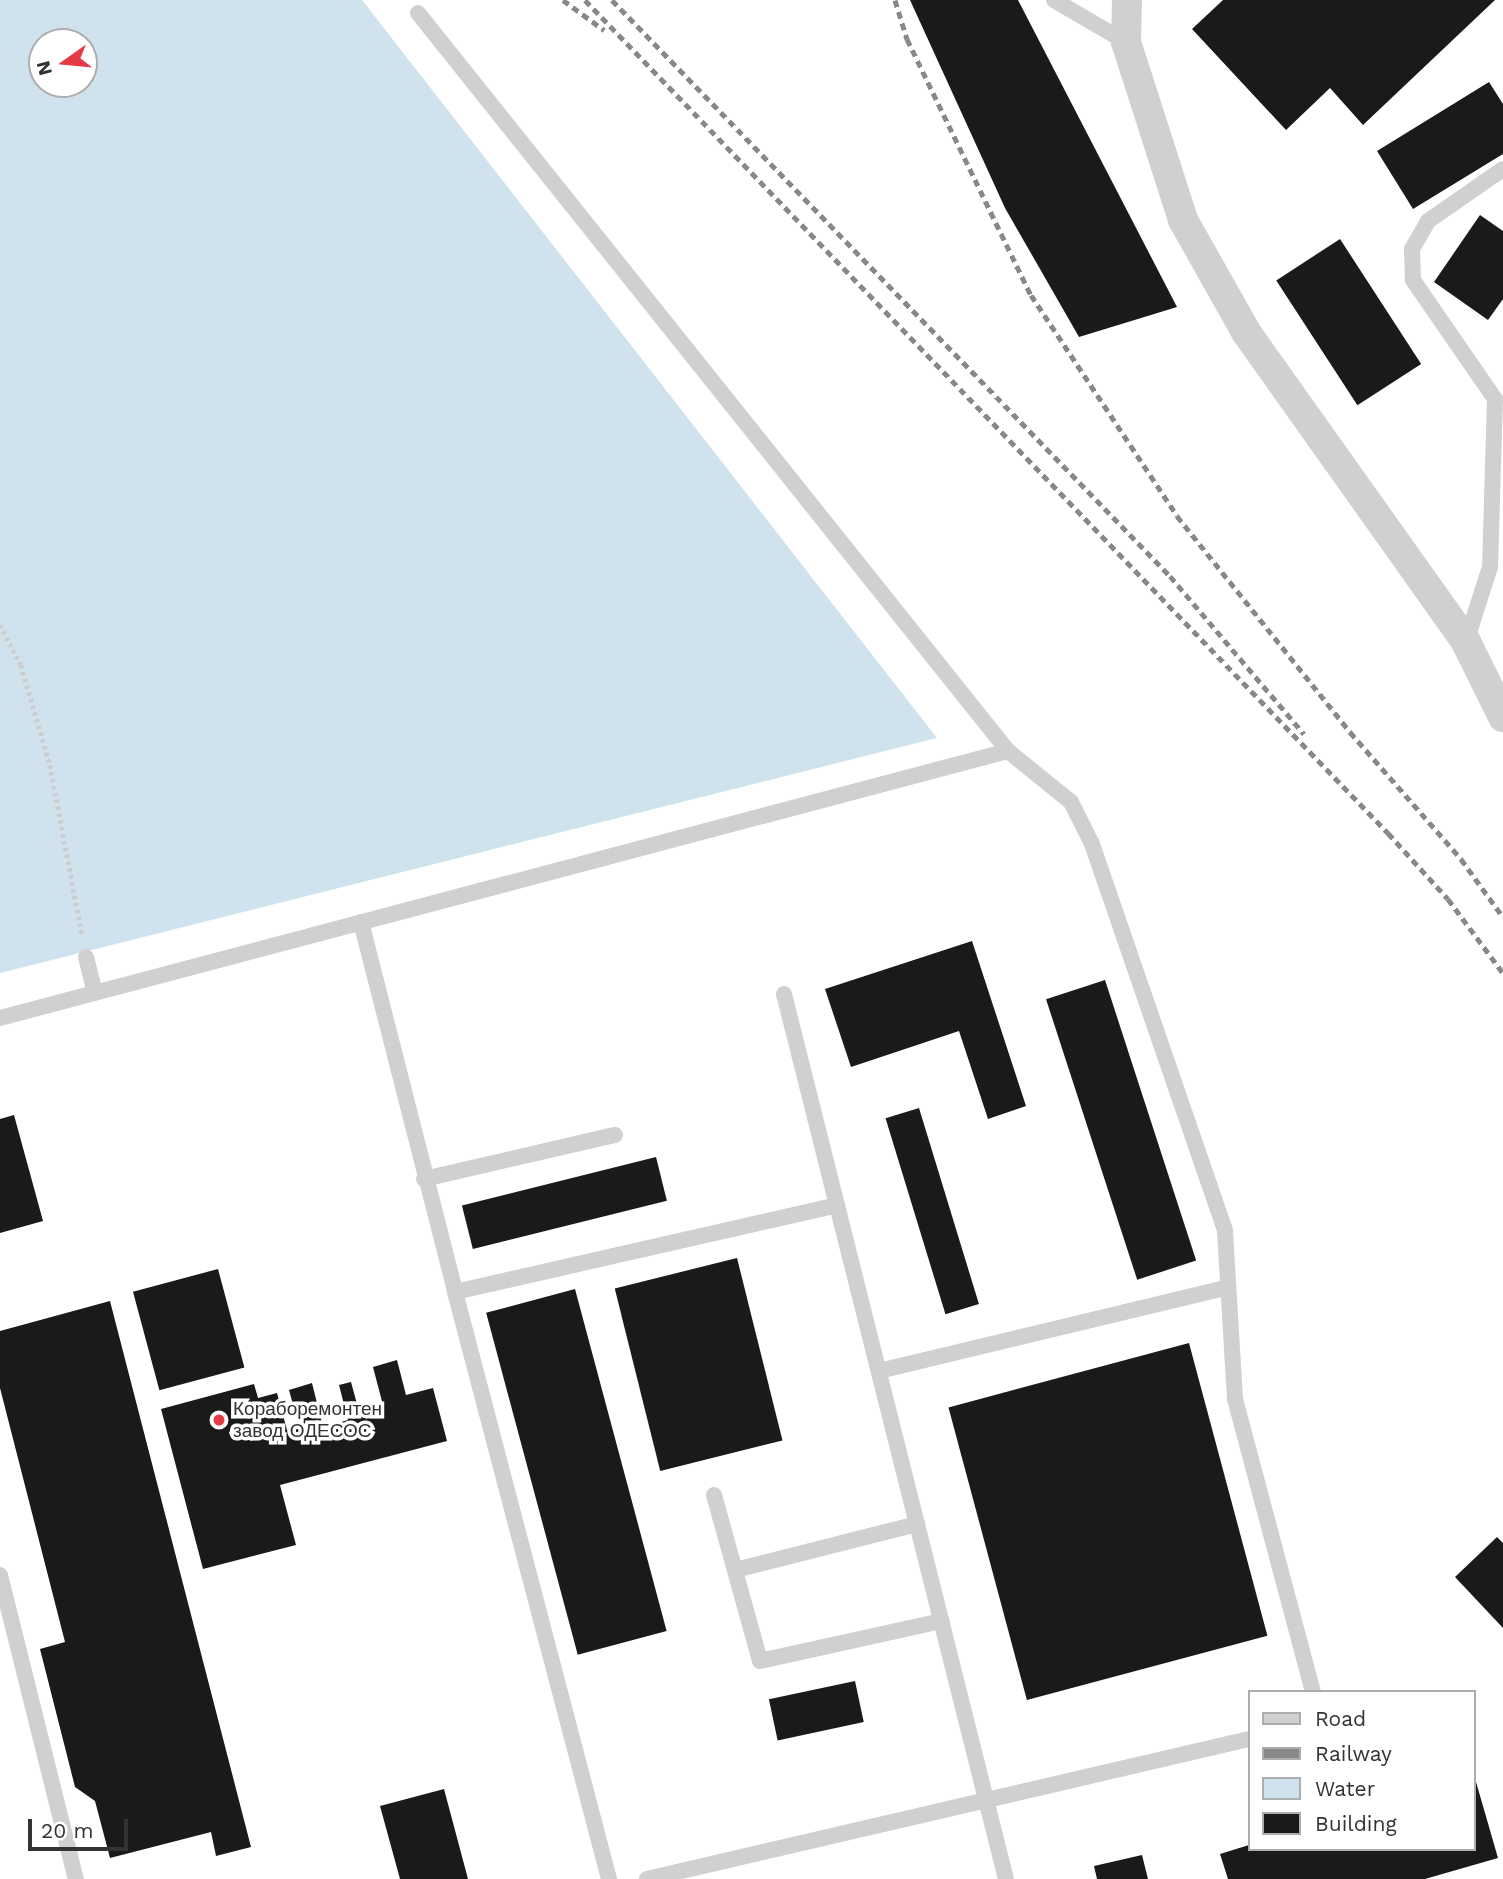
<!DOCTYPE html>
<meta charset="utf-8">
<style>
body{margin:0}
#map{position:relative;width:1503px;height:1879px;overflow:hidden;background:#fff;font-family:"Work Sans",sans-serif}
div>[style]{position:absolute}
.water>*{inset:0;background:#cfe2ee}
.building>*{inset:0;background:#1a1a1a;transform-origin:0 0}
.path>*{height:4.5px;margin-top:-2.25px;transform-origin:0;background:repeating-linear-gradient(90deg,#cdcdcd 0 3.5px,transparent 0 7px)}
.service>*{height:16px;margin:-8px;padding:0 8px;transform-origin:8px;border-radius:8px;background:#d0d0d0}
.minor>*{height:30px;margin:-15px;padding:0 15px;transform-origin:15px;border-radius:15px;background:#d0d0d0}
.rail>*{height:5px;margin-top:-2.5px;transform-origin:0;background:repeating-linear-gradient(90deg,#888 0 7px,transparent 0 12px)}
.dots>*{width:19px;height:19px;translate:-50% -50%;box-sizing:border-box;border:4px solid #fff;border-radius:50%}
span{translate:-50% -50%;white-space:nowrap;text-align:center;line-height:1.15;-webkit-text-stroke:7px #fff;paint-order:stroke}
.poi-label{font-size:19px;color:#333}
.left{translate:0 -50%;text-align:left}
.legend{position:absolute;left:1248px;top:1690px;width:228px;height:161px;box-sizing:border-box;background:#fff;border:2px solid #adadad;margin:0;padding:9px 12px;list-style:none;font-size:21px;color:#333}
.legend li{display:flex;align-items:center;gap:14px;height:35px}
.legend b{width:35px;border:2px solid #adadad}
.north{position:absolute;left:28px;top:28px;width:70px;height:70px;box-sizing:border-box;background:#fff;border:2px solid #adadad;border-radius:50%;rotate:255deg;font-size:19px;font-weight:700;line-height:28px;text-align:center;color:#333}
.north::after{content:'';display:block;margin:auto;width:24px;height:32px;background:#e63946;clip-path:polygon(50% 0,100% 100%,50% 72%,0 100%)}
.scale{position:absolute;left:28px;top:1819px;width:100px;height:32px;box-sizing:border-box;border:4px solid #333;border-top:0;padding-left:9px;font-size:21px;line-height:24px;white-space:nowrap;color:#333;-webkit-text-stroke:5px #fff;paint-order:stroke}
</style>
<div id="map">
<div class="water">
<div style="clip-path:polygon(evenodd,0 0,362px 0,937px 738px,0 973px,0 0,42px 42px,84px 42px,84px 84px,42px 84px,42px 42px)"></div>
</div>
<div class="building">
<div style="clip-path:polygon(910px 0,1018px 0,1177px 307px,1079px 337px,1005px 208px)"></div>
<div style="clip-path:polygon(1223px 0,1495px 0,1363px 125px,1330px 88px,1286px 130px,1192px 29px)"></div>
<div style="clip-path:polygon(1489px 82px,1503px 104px,1503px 154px,1413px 209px,1377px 151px)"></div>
<div style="clip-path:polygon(1480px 215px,1503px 231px,1503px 299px,1488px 320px,1434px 282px)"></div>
<div style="left:1340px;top:239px;width:149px;height:76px;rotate:57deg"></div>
<div style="clip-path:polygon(972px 941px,1026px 1106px,988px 1119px,959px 1031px,851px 1067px,825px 989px)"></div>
<div style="left:1105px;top:980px;width:295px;height:62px;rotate:72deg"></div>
<div style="left:919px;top:1108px;width:205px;height:35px;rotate:73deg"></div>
<div style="clip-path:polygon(14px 1115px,43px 1221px,0 1233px,0 1119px)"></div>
<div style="left:656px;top:1157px;width:45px;height:200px;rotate:76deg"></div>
<div style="left:737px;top:1258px;width:188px;height:126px;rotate:76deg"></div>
<div style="left:218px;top:1269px;width:102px;height:88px;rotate:75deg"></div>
<div style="left:575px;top:1289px;width:354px;height:92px;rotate:75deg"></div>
<div style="clip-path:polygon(110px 1301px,251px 1847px,216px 1856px,211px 1832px,110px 1858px,95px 1801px,75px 1787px,40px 1649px,65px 1642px,0 1388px,0 1331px)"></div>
<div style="left:1189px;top:1343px;width:303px;height:249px;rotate:75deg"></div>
<div style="clip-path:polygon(397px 1360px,406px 1395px,433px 1388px,447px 1441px,280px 1485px,296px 1545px,203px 1569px,161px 1409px,254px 1384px,258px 1398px,277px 1393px,287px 1430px,299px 1427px,289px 1390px,312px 1383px,323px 1427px,348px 1420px,339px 1385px,351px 1382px,360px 1415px,384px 1409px,373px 1367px)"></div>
<div style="clip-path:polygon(1497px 1537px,1503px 1543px,1503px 1628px,1455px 1577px)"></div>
<div style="left:855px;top:1681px;width:42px;height:88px;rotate:78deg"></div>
<div style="clip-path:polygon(1474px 1775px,1498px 1858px,1425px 1879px,1228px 1879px,1220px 1854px,1249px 1845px,1249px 1849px,1473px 1849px)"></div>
<div style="clip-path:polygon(444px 1789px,468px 1879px,400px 1879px,380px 1806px)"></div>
<div style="clip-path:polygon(1142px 1855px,1148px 1879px,1097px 1879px,1094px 1866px)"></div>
</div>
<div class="path">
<div style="left:0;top:625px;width:45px;rotate:62.3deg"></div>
<div style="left:21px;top:665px;width:104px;rotate:73.8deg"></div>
<div style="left:50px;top:765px;width:173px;rotate:79.3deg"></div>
</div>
<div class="service">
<div style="left:1054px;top:0;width:83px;rotate:30.3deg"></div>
<div style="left:418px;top:13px;width:945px;rotate:51.36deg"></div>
<div style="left:1008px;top:751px;width:81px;rotate:39deg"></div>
<div style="left:1071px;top:802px;width:47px;rotate:63.4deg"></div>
<div style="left:1092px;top:844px;width:409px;rotate:71deg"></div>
<div style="left:1225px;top:1231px;width:168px;rotate:86.6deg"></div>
<div style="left:1235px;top:1399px;width:303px;rotate:75.1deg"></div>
<div style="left:1466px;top:642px;width:79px;rotate:-72.3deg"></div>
<div style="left:1490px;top:567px;width:168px;rotate:-88.3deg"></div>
<div style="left:1495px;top:399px;width:145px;rotate:-124.6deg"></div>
<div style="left:1413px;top:280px;width:31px;rotate:-92deg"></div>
<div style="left:1412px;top:249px;width:32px;rotate:-60deg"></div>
<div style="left:1428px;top:221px;width:91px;rotate:-34.7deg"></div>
<div style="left:361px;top:922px;width:382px;rotate:75.7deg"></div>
<div style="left:86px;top:957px;width:36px;rotate:76deg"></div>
<div style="left:784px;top:994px;width:912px;rotate:75.92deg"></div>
<div style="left:0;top:1018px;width:1043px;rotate:-14.84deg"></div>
<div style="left:424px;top:1179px;width:196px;rotate:-13deg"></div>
<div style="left:879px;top:1371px;width:359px;rotate:-13.5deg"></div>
<div style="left:714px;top:1495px;width:172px;rotate:74.5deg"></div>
<div style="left:760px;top:1661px;width:186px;rotate:-12.4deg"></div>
<div style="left:735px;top:1570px;width:188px;rotate:-14.2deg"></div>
<div style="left:0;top:1575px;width:313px;rotate:76deg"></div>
<div style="left:609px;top:1879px;width:607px;rotate:-104.7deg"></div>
<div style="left:455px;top:1292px;width:392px;rotate:-12.8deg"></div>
<div style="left:647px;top:1879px;width:618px;rotate:-13.09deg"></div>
</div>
<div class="minor">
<div style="left:1127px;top:0;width:42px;rotate:91.4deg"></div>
<div style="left:1126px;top:42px;width:187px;rotate:72.2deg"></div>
<div style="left:1183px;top:220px;width:129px;rotate:60.6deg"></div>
<div style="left:1246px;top:332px;width:380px;rotate:54.6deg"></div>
<div style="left:1466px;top:642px;width:84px;rotate:63.7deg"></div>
</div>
<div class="rail">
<div style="left:563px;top:0;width:51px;rotate:36.2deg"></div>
<div style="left:585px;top:0;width:1157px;rotate:46.05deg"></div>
<div style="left:1388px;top:833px;width:89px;rotate:47.7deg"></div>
<div style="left:1448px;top:899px;width:92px;rotate:53.4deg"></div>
<div style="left:612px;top:0;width:802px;rotate:45.91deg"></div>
<div style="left:1170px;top:576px;width:207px;rotate:49.7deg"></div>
<div style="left:895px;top:0;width:41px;rotate:72.9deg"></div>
<div style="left:907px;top:39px;width:284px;rotate:64.2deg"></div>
<div style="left:1031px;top:295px;width:265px;rotate:56.5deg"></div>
<div style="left:1177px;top:516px;width:277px;rotate:51.3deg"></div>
<div style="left:1350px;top:732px;width:169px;rotate:48.8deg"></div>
<div style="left:1461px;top:859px;width:72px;rotate:54.1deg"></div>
</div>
<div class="dots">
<div style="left:219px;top:1420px;background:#e63946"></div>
</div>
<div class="poi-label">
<span class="left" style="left:233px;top:1420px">Кораборемонтен<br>завод ОДЕСОС</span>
</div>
<ul class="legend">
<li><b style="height:9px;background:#d0d0d0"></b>Road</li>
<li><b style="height:9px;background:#888"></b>Railway</li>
<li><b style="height:19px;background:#cfe2ee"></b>Water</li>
<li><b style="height:19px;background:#1a1a1a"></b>Building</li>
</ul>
<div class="north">N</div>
<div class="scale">20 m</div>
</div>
